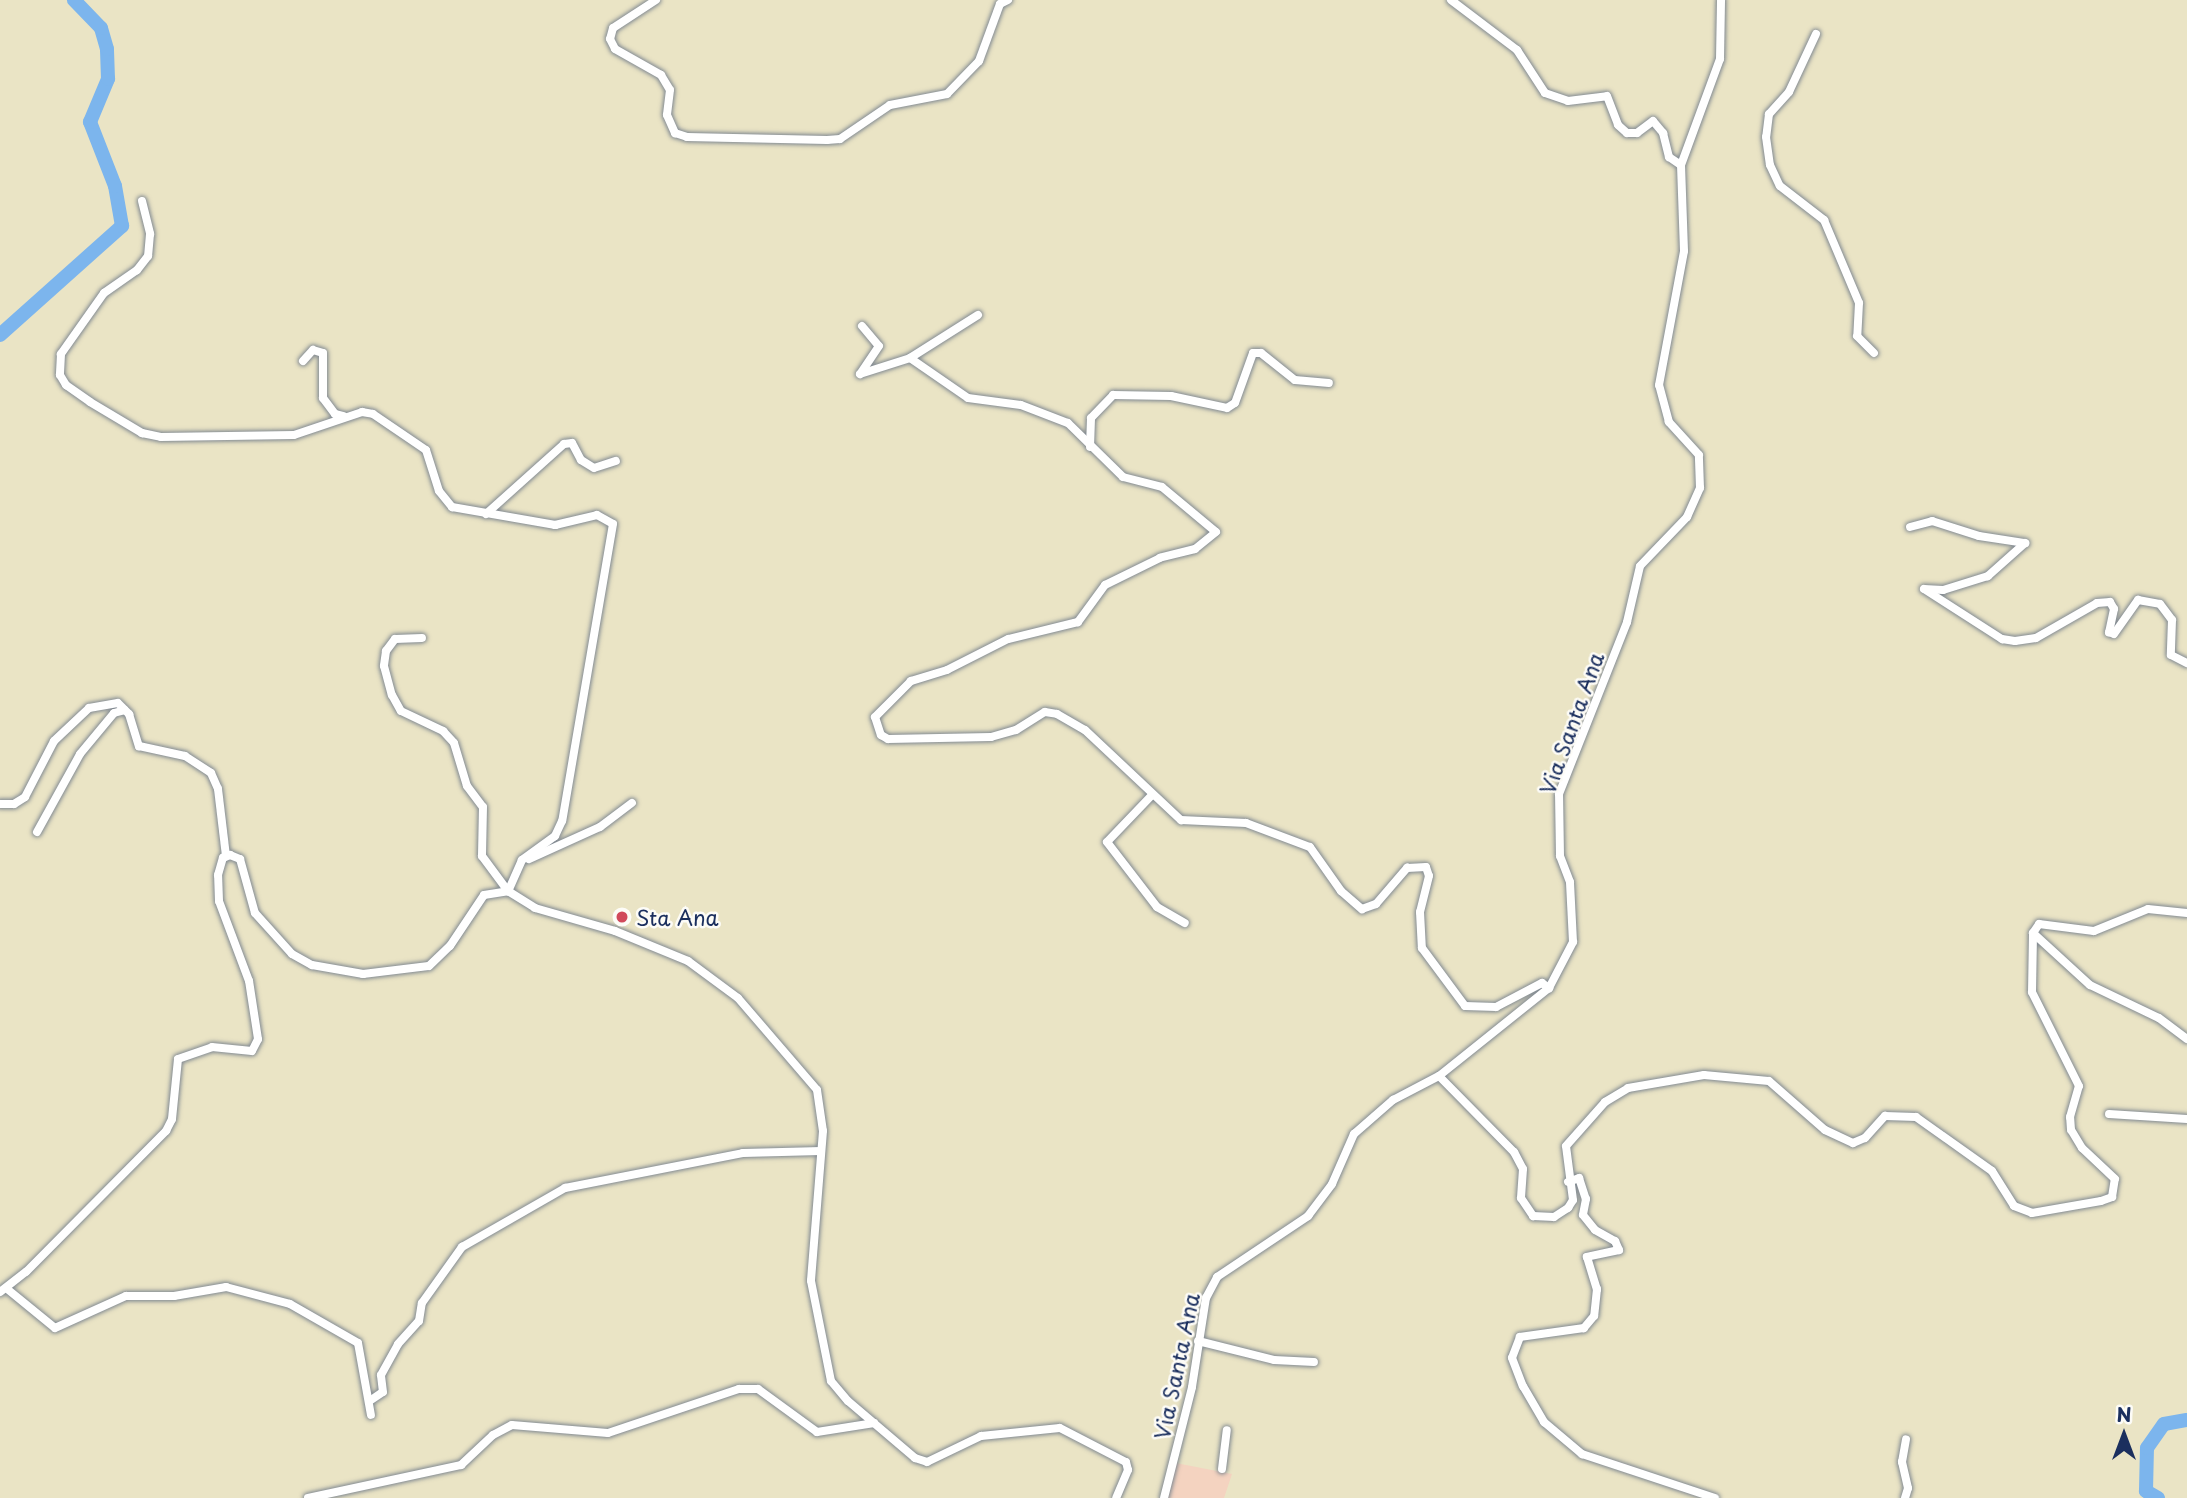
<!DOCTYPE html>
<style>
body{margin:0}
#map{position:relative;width:2187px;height:1498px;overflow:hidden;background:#eae4c5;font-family:"Playpen Sans",sans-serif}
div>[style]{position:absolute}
.built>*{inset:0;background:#f4d3c0}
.river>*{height:14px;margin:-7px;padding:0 7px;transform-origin:7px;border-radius:7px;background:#7cb5ed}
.roads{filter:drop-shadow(0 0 2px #828a92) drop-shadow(0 0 2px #828a92)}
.street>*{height:8px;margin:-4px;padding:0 4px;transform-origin:4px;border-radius:4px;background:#fff}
.dots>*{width:19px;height:19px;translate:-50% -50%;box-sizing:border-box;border:4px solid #fdfcf7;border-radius:50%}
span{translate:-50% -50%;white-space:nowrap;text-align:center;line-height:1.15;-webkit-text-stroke:5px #fdfcf7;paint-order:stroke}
.street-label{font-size:21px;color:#1b2f5e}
.poi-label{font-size:21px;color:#1b2f5e}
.left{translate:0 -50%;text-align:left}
.north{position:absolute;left:2089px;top:1400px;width:70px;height:70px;-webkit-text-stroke:5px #fdfcf7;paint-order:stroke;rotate:0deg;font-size:19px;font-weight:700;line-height:28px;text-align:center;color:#1b2f5e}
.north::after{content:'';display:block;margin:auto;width:24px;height:32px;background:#1b2f5e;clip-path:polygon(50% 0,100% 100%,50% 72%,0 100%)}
</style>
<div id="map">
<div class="built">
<div style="clip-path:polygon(1176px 1463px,1232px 1474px,1224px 1498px,1168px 1498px)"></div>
</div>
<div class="river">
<div style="left:0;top:335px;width:164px;rotate:-41.8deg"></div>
<div style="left:122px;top:226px;width:41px;rotate:-99.9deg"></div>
<div style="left:115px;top:186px;width:69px;rotate:-111.3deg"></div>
<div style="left:90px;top:122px;width:47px;rotate:-67.3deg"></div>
<div style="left:108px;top:79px;width:30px;rotate:-92deg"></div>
<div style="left:107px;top:49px;width:22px;rotate:-106deg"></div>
<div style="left:101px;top:28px;width:39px;rotate:-134deg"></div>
<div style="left:2158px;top:1498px;width:14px;rotate:-150deg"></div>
<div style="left:2146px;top:1491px;width:43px;rotate:-88.7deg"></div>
<div style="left:2147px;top:1448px;width:29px;rotate:-55deg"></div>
<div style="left:2164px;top:1424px;width:23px;rotate:-10deg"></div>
</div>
<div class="roads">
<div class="street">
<div style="left:656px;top:0;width:51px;rotate:146.9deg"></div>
<div style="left:613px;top:28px;width:11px;rotate:105deg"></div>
<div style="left:610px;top:39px;width:11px;rotate:63deg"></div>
<div style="left:615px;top:49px;width:53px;rotate:29.5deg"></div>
<div style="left:661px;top:75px;width:17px;rotate:59deg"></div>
<div style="left:670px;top:90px;width:25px;rotate:97deg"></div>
<div style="left:667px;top:115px;width:20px;rotate:66deg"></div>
<div style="left:675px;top:133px;width:13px;rotate:18deg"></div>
<div style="left:687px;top:137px;width:140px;rotate:1.2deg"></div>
<div style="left:827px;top:140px;width:13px;rotate:-4deg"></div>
<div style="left:840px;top:139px;width:60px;rotate:-34.2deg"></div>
<div style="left:890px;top:105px;width:58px;rotate:-10.9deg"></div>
<div style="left:947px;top:94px;width:46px;rotate:-45.9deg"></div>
<div style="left:979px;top:61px;width:61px;rotate:-69.8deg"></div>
<div style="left:1000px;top:4px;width:9px;rotate:-27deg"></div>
<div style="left:1451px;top:0;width:83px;rotate:37.1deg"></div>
<div style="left:1517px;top:50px;width:51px;rotate:56.9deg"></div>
<div style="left:1545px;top:93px;width:24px;rotate:19deg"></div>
<div style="left:1568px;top:101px;width:39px;rotate:-7deg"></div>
<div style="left:1607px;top:96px;width:31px;rotate:69deg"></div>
<div style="left:1618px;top:125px;width:12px;rotate:42deg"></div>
<div style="left:1627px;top:133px;width:10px"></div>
<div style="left:1637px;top:133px;width:20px;rotate:-37deg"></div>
<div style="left:1653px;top:121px;width:16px;rotate:50deg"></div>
<div style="left:1663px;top:133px;width:25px;rotate:76deg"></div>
<div style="left:1669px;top:157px;width:14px;rotate:34deg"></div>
<div style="left:1816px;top:34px;width:64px;rotate:115deg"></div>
<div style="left:1789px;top:92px;width:30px;rotate:132deg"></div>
<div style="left:1769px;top:114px;width:23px;rotate:97deg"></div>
<div style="left:1766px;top:137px;width:28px;rotate:82deg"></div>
<div style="left:1770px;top:165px;width:23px;rotate:65deg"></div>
<div style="left:1780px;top:186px;width:56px;rotate:37.7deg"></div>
<div style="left:1824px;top:220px;width:90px;rotate:67.1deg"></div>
<div style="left:1859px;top:303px;width:33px;rotate:93deg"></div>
<div style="left:1857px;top:336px;width:24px;rotate:45deg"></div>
<div style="left:142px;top:201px;width:34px;rotate:76deg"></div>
<div style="left:150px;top:234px;width:22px;rotate:95deg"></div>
<div style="left:148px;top:256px;width:18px;rotate:128deg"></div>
<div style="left:137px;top:270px;width:40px;rotate:145.1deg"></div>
<div style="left:104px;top:293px;width:75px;rotate:125.2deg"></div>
<div style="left:61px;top:354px;width:21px;rotate:93deg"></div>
<div style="left:60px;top:375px;width:12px;rotate:59deg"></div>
<div style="left:66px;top:385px;width:29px;rotate:35deg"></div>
<div style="left:90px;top:402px;width:61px;rotate:30.8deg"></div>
<div style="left:142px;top:433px;width:19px;rotate:12deg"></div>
<div style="left:161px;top:437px;width:133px;rotate:-0.9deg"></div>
<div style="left:294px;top:435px;width:72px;rotate:-18.7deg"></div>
<div style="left:362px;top:412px;width:11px;rotate:10deg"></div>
<div style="left:373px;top:414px;width:64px;rotate:34.2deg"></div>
<div style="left:426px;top:450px;width:43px;rotate:72.4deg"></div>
<div style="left:439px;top:491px;width:21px;rotate:51deg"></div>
<div style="left:452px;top:507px;width:105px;rotate:9.9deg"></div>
<div style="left:555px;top:525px;width:43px;rotate:-13.4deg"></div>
<div style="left:597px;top:515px;width:18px;rotate:29deg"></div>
<div style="left:613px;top:524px;width:301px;rotate:99.7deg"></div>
<div style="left:562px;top:821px;width:17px;rotate:115deg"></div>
<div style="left:555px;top:836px;width:41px;rotate:144deg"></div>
<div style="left:522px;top:860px;width:34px;rotate:114deg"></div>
<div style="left:978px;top:315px;width:80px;rotate:147.7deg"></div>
<div style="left:910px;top:358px;width:70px;rotate:34.6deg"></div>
<div style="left:968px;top:398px;width:53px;rotate:7.5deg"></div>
<div style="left:1021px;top:405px;width:50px;rotate:21deg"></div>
<div style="left:1068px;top:423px;width:77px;rotate:44.5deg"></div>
<div style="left:1123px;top:477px;width:40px;rotate:14.4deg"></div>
<div style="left:1162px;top:487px;width:70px;rotate:39.8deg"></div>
<div style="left:1216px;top:532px;width:27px;rotate:141deg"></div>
<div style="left:1195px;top:549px;width:36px;rotate:166deg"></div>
<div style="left:1160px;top:558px;width:61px;rotate:153.9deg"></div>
<div style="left:1105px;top:585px;width:46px;rotate:126.1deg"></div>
<div style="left:1078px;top:622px;width:72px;rotate:166.3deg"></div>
<div style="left:1008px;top:639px;width:68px;rotate:153.1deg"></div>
<div style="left:947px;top:670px;width:38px;rotate:163deg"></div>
<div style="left:911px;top:681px;width:51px;rotate:135deg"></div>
<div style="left:875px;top:717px;width:19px;rotate:72deg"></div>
<div style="left:881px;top:735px;width:8px;rotate:30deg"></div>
<div style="left:888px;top:739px;width:103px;rotate:-1.1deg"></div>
<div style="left:991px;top:737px;width:26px;rotate:-16deg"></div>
<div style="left:1016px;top:730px;width:34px;rotate:-32deg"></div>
<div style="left:1045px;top:712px;width:12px;rotate:9deg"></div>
<div style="left:1057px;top:714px;width:32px;rotate:30deg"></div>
<div style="left:1085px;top:730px;width:132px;rotate:43.2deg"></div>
<div style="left:1181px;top:820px;width:65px;rotate:2.6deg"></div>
<div style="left:1246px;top:823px;width:68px;rotate:20.6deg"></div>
<div style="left:1310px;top:847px;width:54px;rotate:54.8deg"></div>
<div style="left:1341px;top:891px;width:28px;rotate:41deg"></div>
<div style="left:1362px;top:909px;width:15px;rotate:-20deg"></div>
<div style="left:1376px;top:904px;width:48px;rotate:-49.3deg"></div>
<div style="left:1407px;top:868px;width:19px;rotate:-3deg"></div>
<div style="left:1426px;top:867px;width:9px;rotate:72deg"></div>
<div style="left:1429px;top:876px;width:37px;rotate:104deg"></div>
<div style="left:1420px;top:912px;width:36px;rotate:87deg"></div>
<div style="left:1422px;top:948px;width:72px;rotate:53.4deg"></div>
<div style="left:1465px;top:1006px;width:31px;rotate:2deg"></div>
<div style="left:1496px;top:1007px;width:52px;rotate:-27.6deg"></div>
<div style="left:1542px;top:983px;width:9px;rotate:36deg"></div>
<div style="left:862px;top:326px;width:26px;rotate:50deg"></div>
<div style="left:879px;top:346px;width:34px;rotate:124deg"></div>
<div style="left:860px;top:374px;width:52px;rotate:-17.7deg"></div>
<div style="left:303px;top:361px;width:15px;rotate:-48deg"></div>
<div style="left:313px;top:350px;width:10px;rotate:17deg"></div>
<div style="left:323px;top:353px;width:45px;rotate:90deg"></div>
<div style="left:323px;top:398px;width:20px;rotate:53deg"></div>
<div style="left:335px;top:414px;width:9px;rotate:13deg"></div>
<div style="left:1090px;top:447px;width:29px;rotate:-88deg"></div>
<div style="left:1091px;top:418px;width:32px;rotate:-46deg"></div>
<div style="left:1113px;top:395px;width:58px;rotate:1deg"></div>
<div style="left:1171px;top:396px;width:57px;rotate:12.1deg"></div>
<div style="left:1227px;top:408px;width:9px;rotate:-32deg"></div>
<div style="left:1235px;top:403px;width:53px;rotate:-70.2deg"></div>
<div style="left:1253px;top:353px;width:8px"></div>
<div style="left:1261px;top:353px;width:43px;rotate:38.5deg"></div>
<div style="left:1295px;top:380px;width:34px;rotate:5deg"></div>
<div style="left:486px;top:514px;width:105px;rotate:-41.9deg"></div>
<div style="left:564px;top:444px;width:8px;rotate:-7deg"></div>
<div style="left:572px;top:443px;width:19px;rotate:62deg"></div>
<div style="left:581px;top:460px;width:15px;rotate:32deg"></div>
<div style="left:594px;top:468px;width:23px;rotate:-18deg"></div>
<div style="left:1910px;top:527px;width:23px;rotate:-15deg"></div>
<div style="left:1932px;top:521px;width:49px;rotate:17.7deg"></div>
<div style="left:1979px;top:536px;width:47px;rotate:8.7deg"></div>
<div style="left:2025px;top:543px;width:50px;rotate:138.3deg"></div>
<div style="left:1988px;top:576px;width:47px;rotate:162.7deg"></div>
<div style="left:1943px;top:590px;width:19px;rotate:-177deg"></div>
<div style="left:1924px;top:589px;width:93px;rotate:32.7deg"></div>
<div style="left:2002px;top:639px;width:13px;rotate:9deg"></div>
<div style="left:2015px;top:641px;width:21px;rotate:-8deg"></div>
<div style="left:2036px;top:638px;width:70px;rotate:-29.8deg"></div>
<div style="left:2097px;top:603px;width:13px;rotate:-4deg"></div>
<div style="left:2110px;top:602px;width:8px;rotate:60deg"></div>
<div style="left:2114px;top:609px;width:24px;rotate:102deg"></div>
<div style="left:2109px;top:632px;width:5px;rotate:22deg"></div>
<div style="left:2114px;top:634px;width:42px;rotate:-54.8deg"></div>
<div style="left:2138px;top:600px;width:22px;rotate:10deg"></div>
<div style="left:2160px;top:604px;width:20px;rotate:53deg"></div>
<div style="left:2172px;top:620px;width:35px;rotate:92deg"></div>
<div style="left:2171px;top:655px;width:18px;rotate:27deg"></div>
<div style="left:422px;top:638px;width:27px;rotate:178deg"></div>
<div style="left:395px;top:639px;width:15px;rotate:127deg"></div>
<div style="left:386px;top:651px;width:15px;rotate:98deg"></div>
<div style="left:384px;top:666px;width:30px;rotate:75deg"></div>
<div style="left:392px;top:695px;width:18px;rotate:61deg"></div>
<div style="left:401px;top:711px;width:47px;rotate:25.5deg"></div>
<div style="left:443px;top:731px;width:16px;rotate:47deg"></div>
<div style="left:454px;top:743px;width:45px;rotate:73.2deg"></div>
<div style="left:467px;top:786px;width:26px;rotate:53deg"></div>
<div style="left:483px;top:807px;width:49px;rotate:91.2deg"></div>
<div style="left:482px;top:856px;width:44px;rotate:53.4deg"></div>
<div style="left:1152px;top:795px;width:65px;rotate:133.8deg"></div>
<div style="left:1107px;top:842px;width:82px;rotate:52.4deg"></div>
<div style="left:1157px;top:907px;width:32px;rotate:30deg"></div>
<div style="left:0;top:804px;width:14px"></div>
<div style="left:14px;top:804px;width:13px;rotate:-32deg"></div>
<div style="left:25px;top:797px;width:63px;rotate:-62.6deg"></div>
<div style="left:54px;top:741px;width:48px;rotate:-43.3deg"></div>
<div style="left:89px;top:708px;width:29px;rotate:-10deg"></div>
<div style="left:118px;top:703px;width:16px;rotate:45deg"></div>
<div style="left:129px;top:714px;width:34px;rotate:73deg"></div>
<div style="left:139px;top:746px;width:47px;rotate:12.3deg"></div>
<div style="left:185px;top:756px;width:31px;rotate:33deg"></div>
<div style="left:211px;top:773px;width:17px;rotate:66deg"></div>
<div style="left:218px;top:789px;width:67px;rotate:83.2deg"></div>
<div style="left:37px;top:832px;width:89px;rotate:-61.1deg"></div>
<div style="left:80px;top:754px;width:53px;rotate:-50.3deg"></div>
<div style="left:114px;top:713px;width:11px;rotate:-15deg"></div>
<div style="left:529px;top:859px;width:78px;rotate:-24.3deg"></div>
<div style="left:600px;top:827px;width:40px;rotate:-37deg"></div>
<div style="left:2033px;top:933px;width:77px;rotate:42.4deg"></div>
<div style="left:2090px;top:985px;width:76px;rotate:25.6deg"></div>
<div style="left:2159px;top:1018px;width:35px;rotate:37deg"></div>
<div style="left:1439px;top:1076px;width:107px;rotate:45.4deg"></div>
<div style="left:1514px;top:1152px;width:19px;rotate:62deg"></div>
<div style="left:1523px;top:1169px;width:29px;rotate:94deg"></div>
<div style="left:1521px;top:1198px;width:22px;rotate:56deg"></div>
<div style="left:1533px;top:1216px;width:21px;rotate:3deg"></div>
<div style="left:1554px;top:1217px;width:17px;rotate:-33deg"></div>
<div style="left:1568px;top:1208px;width:9px;rotate:-58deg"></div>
<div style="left:1573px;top:1200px;width:54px;rotate:-97.4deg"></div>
<div style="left:1566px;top:1146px;width:59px;rotate:-48.4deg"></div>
<div style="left:1605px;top:1102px;width:27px;rotate:-31deg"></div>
<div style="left:1628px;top:1088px;width:77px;rotate:-9.7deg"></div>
<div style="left:1704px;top:1075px;width:65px;rotate:5.3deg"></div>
<div style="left:1769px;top:1081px;width:74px;rotate:41.2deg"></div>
<div style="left:1825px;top:1130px;width:31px;rotate:25deg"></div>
<div style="left:1853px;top:1143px;width:13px;rotate:-23deg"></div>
<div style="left:1865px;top:1138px;width:30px;rotate:-48deg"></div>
<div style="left:1885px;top:1116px;width:31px;rotate:2deg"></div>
<div style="left:1916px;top:1117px;width:93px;rotate:35.4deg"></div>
<div style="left:1992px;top:1171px;width:41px;rotate:57.8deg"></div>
<div style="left:2014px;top:1206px;width:19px;rotate:21deg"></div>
<div style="left:2032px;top:1213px;width:70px;rotate:-9.9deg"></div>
<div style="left:2101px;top:1201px;width:12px;rotate:-20deg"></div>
<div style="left:2112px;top:1197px;width:18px;rotate:-81deg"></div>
<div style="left:2115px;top:1179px;width:45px;rotate:-136.8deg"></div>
<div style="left:2082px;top:1148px;width:21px;rotate:-121deg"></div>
<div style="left:2071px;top:1130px;width:13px;rotate:-94deg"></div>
<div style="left:2070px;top:1117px;width:32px;rotate:-74deg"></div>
<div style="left:2079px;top:1086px;width:105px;rotate:-116.6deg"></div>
<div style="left:2032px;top:992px;width:59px;rotate:-89deg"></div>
<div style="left:2033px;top:933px;width:11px;rotate:-56deg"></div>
<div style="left:2039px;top:924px;width:55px;rotate:7.3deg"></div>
<div style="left:2094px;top:931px;width:58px;rotate:-22.2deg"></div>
<div style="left:2148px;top:909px;width:39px;rotate:6deg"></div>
<div style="left:2109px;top:1114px;width:78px;rotate:3.7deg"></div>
<div style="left:1568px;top:1182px;width:12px;rotate:-20deg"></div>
<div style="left:1579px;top:1178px;width:22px;rotate:72deg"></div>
<div style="left:1586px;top:1199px;width:16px;rotate:101deg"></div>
<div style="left:1583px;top:1215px;width:19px;rotate:51deg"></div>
<div style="left:1595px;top:1230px;width:23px;rotate:29deg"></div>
<div style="left:1615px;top:1241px;width:10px;rotate:66deg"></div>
<div style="left:1619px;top:1250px;width:33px;rotate:168deg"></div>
<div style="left:1587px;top:1257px;width:34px;rotate:73deg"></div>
<div style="left:1597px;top:1289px;width:27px;rotate:96deg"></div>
<div style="left:1594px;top:1316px;width:16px;rotate:130deg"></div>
<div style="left:1584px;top:1328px;width:65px;rotate:172deg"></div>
<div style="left:1520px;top:1337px;width:22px;rotate:111deg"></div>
<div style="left:1512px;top:1358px;width:30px;rotate:69deg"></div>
<div style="left:1523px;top:1386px;width:42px;rotate:59.7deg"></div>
<div style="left:1544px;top:1422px;width:50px;rotate:40.1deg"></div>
<div style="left:1582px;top:1454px;width:140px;rotate:18.3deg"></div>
<div style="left:6px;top:1288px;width:63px;rotate:39.2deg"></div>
<div style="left:55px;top:1328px;width:78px;rotate:-24.3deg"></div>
<div style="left:126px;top:1296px;width:48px"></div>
<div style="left:174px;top:1296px;width:53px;rotate:-9.8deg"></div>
<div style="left:226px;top:1287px;width:66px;rotate:14.9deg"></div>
<div style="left:290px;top:1304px;width:78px;rotate:29.8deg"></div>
<div style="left:358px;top:1343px;width:73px;rotate:79.8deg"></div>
<div style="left:0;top:1292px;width:33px;rotate:-38deg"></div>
<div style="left:26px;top:1272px;width:199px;rotate:-45.2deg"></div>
<div style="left:166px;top:1131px;width:13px;rotate:-63deg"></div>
<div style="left:172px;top:1119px;width:60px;rotate:-84.3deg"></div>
<div style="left:178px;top:1059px;width:36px;rotate:-19deg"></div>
<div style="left:212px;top:1047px;width:40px;rotate:5.7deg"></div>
<div style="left:252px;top:1051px;width:13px;rotate:-63deg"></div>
<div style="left:258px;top:1039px;width:59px;rotate:-98.8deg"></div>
<div style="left:249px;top:981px;width:85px;rotate:-110.6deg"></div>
<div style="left:219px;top:901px;width:26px;rotate:-92deg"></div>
<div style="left:218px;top:875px;width:18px;rotate:-74deg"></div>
<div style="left:223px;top:858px;width:8px;rotate:-23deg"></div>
<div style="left:230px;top:855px;width:11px;rotate:22deg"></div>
<div style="left:240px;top:859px;width:56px;rotate:74.5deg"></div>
<div style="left:255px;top:913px;width:55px;rotate:47.9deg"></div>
<div style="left:292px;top:954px;width:23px;rotate:29deg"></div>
<div style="left:312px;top:965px;width:52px;rotate:10deg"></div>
<div style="left:363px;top:974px;width:66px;rotate:-6.9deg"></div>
<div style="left:429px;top:966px;width:29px;rotate:-44deg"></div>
<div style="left:450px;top:946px;width:61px;rotate:-56.3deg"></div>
<div style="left:484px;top:895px;width:24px;rotate:-9deg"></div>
<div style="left:508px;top:891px;width:32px;rotate:32deg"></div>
<div style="left:535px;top:908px;width:83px;rotate:16deg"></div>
<div style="left:615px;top:931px;width:79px;rotate:22.3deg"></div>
<div style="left:688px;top:961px;width:62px;rotate:36.5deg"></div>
<div style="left:738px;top:998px;width:121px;rotate:49.3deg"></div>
<div style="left:817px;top:1090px;width:41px;rotate:81.7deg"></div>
<div style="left:823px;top:1131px;width:150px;rotate:94.6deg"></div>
<div style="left:811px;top:1281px;width:102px;rotate:78.7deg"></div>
<div style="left:831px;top:1381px;width:26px;rotate:50deg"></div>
<div style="left:848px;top:1401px;width:88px;rotate:40.4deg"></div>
<div style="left:915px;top:1458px;width:13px;rotate:18deg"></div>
<div style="left:927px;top:1462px;width:60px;rotate:-25.7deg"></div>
<div style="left:981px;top:1436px;width:79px;rotate:-5.8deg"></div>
<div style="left:1060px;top:1428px;width:74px;rotate:27.3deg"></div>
<div style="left:1126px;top:1462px;width:8px;rotate:76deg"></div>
<div style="left:1128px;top:1470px;width:30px;rotate:113deg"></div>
<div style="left:1198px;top:1341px;width:78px;rotate:14deg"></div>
<div style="left:1274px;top:1360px;width:40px;rotate:2.9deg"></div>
<div style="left:371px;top:1400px;width:14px;rotate:-34deg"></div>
<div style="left:383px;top:1392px;width:17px;rotate:-97deg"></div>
<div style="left:381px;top:1375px;width:35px;rotate:-61deg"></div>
<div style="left:398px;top:1344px;width:31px;rotate:-48deg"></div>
<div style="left:419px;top:1321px;width:18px;rotate:-81deg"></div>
<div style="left:422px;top:1303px;width:69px;rotate:-54.5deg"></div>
<div style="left:462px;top:1247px;width:119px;rotate:-29.8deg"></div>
<div style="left:565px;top:1188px;width:181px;rotate:-11.1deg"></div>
<div style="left:743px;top:1153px;width:78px;rotate:-1.5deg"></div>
<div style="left:1222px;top:1469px;width:39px;rotate:-83deg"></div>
<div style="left:308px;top:1498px;width:157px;rotate:-12.2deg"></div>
<div style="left:461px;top:1465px;width:44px;rotate:-43.2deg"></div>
<div style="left:493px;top:1435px;width:21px;rotate:-28deg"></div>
<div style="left:512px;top:1425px;width:96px;rotate:4.8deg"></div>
<div style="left:608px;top:1433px;width:138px;rotate:-18.6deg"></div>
<div style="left:739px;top:1389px;width:19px"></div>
<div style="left:758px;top:1389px;width:73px;rotate:36.1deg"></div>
<div style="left:817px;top:1432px;width:58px;rotate:-9deg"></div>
<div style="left:1164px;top:1498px;width:114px;rotate:-75.8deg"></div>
<div style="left:1192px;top:1387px;width:90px;rotate:-81.1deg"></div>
<div style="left:1206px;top:1298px;width:24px;rotate:-62deg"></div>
<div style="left:1217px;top:1277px;width:110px;rotate:-33.8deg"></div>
<div style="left:1308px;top:1216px;width:40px;rotate:-53deg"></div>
<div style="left:1332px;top:1184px;width:55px;rotate:-66.3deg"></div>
<div style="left:1354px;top:1134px;width:52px;rotate:-41.1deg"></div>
<div style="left:1393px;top:1100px;width:52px;rotate:-27.6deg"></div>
<div style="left:1439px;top:1076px;width:141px;rotate:-38.7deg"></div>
<div style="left:1549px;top:988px;width:52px;rotate:-62.4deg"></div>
<div style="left:1573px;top:942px;width:60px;rotate:-92.9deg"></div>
<div style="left:1570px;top:882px;width:28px;rotate:-111deg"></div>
<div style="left:1560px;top:856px;width:62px;rotate:-90.9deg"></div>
<div style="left:1559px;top:794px;width:185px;rotate:-68.4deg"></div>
<div style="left:1627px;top:622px;width:57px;rotate:-76.9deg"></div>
<div style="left:1640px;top:566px;width:68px;rotate:-46.2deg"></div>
<div style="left:1687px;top:517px;width:32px;rotate:-66deg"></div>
<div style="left:1700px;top:488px;width:33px;rotate:-92deg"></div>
<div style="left:1699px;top:455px;width:45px;rotate:-132.3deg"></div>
<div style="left:1669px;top:422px;width:38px;rotate:-105deg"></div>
<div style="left:1659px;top:385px;width:136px;rotate:-79.4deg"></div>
<div style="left:1684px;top:251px;width:86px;rotate:-92deg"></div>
<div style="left:1681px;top:165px;width:113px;rotate:-69.8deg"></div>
<div style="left:1720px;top:59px;width:59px;rotate:-89deg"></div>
<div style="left:1905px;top:1498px;width:10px;rotate:-73deg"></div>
<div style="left:1908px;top:1488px;width:27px;rotate:-103deg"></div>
<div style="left:1902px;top:1462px;width:23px;rotate:-80deg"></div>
</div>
</div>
<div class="dots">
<div style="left:622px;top:917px;background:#d1495b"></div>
</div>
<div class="street-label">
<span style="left:1571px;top:723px;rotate:-70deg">Via Santa Ana</span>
<span style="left:1176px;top:1366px;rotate:-78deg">Via Santa Ana</span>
</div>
<div class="poi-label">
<span class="left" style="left:636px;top:917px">Sta Ana</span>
</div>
<div class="north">N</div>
</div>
